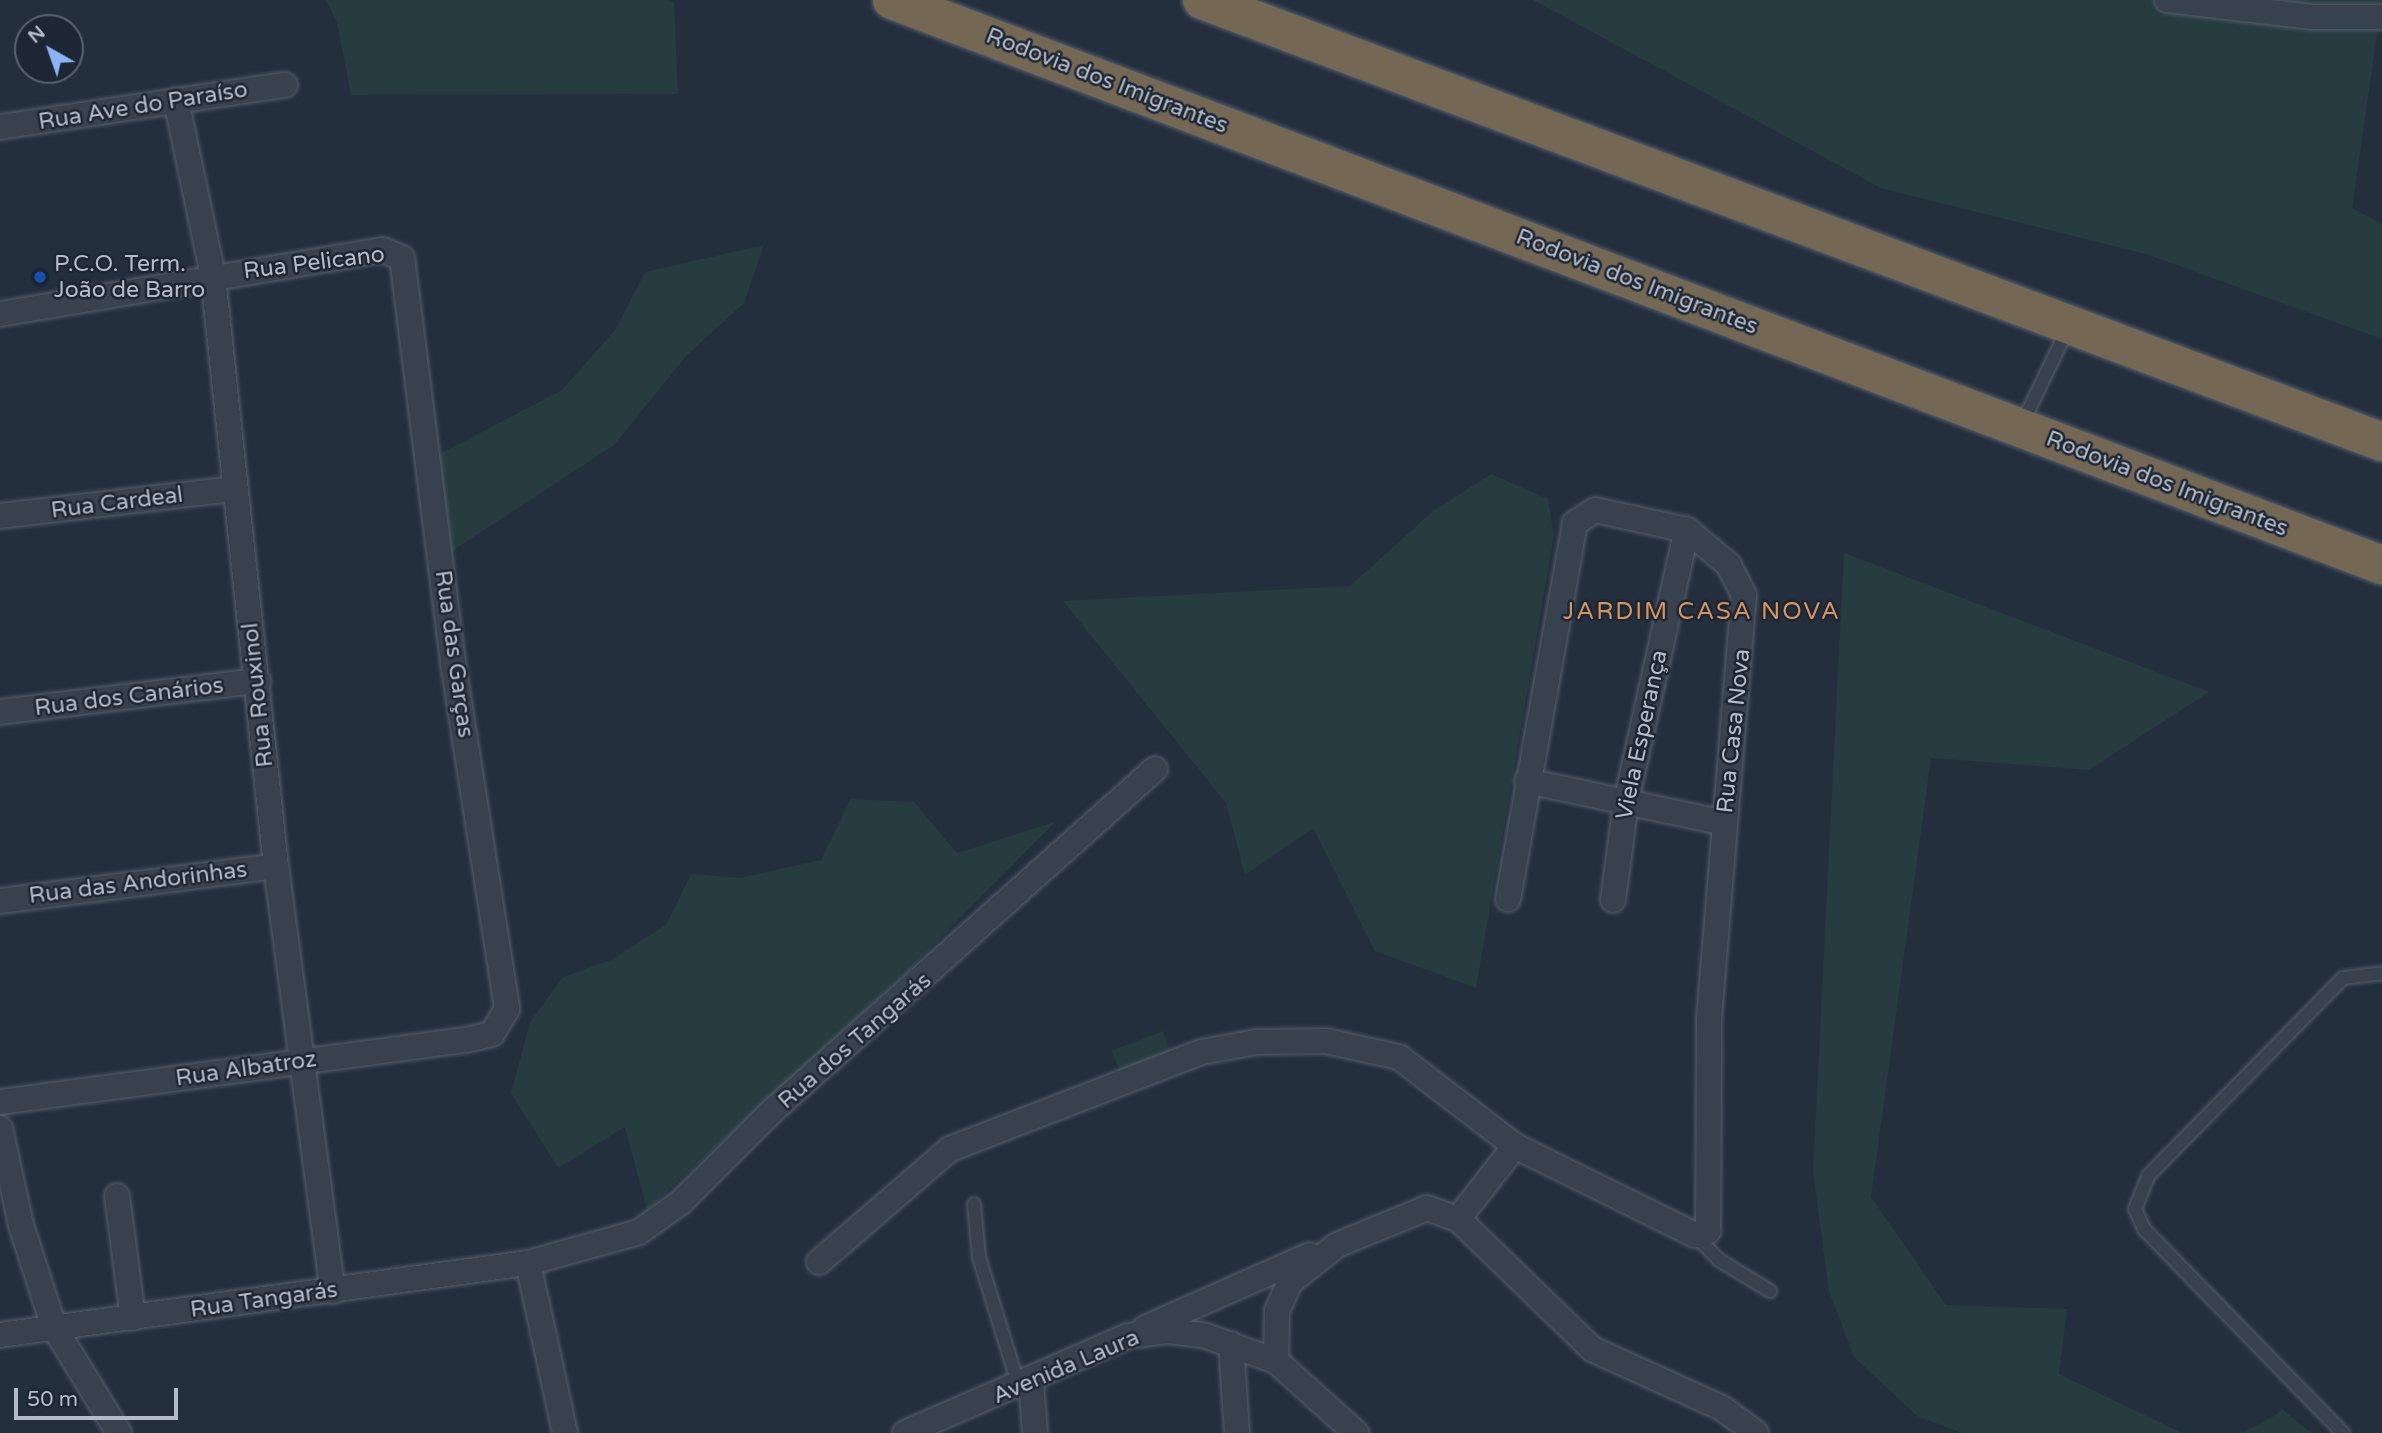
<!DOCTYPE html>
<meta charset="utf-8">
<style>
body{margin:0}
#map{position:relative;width:2382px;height:1433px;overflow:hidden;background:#242f3e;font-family:"Varela Round",sans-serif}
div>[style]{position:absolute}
.green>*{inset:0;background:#263c3f;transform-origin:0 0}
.roads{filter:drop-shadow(0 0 2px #565f6c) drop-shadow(0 0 2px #565f6c)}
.lane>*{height:12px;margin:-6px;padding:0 6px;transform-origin:6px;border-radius:6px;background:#38414e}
.street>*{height:24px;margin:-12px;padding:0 12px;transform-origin:12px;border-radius:12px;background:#38414e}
.highway>*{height:38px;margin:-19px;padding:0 19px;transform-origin:19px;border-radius:19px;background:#746855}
.dots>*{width:19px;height:19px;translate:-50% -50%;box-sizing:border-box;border:4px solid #1d2633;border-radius:50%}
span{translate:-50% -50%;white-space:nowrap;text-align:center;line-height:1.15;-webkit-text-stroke:5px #1d2633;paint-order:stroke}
.street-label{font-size:23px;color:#b4bcc9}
.poi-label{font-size:23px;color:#b4bcc9}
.left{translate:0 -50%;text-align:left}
.neighbourhood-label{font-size:24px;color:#d59563;letter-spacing:2px}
.north{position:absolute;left:14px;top:14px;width:70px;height:70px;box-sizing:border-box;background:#1d2633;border:2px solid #59626f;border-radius:50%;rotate:320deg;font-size:19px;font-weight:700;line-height:28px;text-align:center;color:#b4bcc9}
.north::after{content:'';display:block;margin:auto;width:24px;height:32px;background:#8ab4f8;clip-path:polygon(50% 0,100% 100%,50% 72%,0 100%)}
.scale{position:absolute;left:14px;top:1388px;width:164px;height:32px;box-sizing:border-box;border:4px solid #b4bcc9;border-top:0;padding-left:9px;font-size:21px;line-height:24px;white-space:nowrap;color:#b4bcc9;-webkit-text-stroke:5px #1d2633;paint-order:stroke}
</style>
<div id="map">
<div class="green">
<div style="clip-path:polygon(326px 0,667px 0,674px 3px,678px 94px,351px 95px,337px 22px)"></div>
<div style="clip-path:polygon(1533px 0,2382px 0,2352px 208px,2382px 224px,2382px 339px,2146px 254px,1881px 188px)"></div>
<div style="clip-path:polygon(764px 245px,744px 303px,687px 355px,614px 445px,449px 553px,432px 458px,562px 390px,615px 330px,645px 272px)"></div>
<div style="clip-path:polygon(1491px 474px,1548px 499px,1554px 536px,1476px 988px,1375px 951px,1313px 828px,1245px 875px,1226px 803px,1063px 601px,1350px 586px,1432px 512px)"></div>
<div style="clip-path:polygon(1844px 553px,2209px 692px,2089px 770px,1931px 758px,1871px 1197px,1946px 1305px,2067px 1309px,2059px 1374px,2182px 1433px,1962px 1433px,1917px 1416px,1854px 1357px,1829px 1291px,1813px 1172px)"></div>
<div style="clip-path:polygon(851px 799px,914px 802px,957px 853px,1055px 822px,908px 971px,647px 1210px,625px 1127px,558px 1168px,511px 1093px,530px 1022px,563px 977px,611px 960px,666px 925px,691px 874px,740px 878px,821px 860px)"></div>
<div style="left:1163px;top:1031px;width:26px;height:55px;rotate:69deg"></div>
<div style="clip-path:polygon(2282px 1409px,2311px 1433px,2241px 1433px,2274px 1416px)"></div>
</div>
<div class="roads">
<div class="lane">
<div style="left:2022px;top:424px;width:104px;rotate:-64.4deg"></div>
<div style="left:974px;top:1204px;width:53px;rotate:84.6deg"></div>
<div style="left:979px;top:1257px;width:136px;rotate:72.9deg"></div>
<div style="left:1695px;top:1235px;width:35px;rotate:46deg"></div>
<div style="left:1719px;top:1260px;width:60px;rotate:31.3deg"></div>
<div style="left:2343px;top:1433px;width:285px;rotate:-134.3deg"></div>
<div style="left:2144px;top:1229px;width:22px;rotate:-114deg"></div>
<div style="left:2135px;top:1209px;width:35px;rotate:-68deg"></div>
<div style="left:2148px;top:1176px;width:278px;rotate:-45.4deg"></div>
<div style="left:2343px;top:978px;width:39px;rotate:-7deg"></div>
</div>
<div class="street">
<div style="left:2167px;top:0;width:146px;rotate:6.7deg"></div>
<div style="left:2312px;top:17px;width:70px"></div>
<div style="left:176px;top:100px;width:180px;rotate:78.1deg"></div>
<div style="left:213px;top:276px;width:593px;rotate:83.91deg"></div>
<div style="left:276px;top:866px;width:429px;rotate:82.4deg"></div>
<div style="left:0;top:127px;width:288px;rotate:-8.4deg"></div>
<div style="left:0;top:314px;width:388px;rotate:-9.5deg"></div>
<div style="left:383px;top:250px;width:21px;rotate:23deg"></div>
<div style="left:402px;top:258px;width:408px;rotate:82.8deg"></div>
<div style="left:453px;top:663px;width:350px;rotate:81.1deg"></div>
<div style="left:507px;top:1009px;width:29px;rotate:121deg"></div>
<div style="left:492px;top:1034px;width:28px;rotate:167deg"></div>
<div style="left:465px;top:1040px;width:469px;rotate:172.4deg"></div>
<div style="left:0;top:516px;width:237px;rotate:-6.6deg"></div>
<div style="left:0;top:712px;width:260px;rotate:-6.9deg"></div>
<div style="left:1527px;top:781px;width:201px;rotate:12deg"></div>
<div style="left:1613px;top:900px;width:99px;rotate:-82.4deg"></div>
<div style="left:1626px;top:802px;width:279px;rotate:-77.4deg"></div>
<div style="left:0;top:901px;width:278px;rotate:-7.2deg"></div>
<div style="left:0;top:1128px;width:99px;rotate:77.8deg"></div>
<div style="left:21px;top:1225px;width:107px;rotate:72.1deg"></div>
<div style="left:54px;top:1327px;width:124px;rotate:58.5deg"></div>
<div style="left:117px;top:1196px;width:123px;rotate:82.5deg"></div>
<div style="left:1458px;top:1219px;width:93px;rotate:-52deg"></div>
<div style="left:819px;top:1262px;width:173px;rotate:-40.8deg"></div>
<div style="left:950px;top:1149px;width:270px;rotate:-21.1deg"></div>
<div style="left:1202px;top:1052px;width:55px;rotate:-10.5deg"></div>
<div style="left:1256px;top:1042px;width:70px;rotate:-0.8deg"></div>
<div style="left:1326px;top:1041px;width:75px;rotate:12.4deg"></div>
<div style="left:1399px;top:1057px;width:146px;rotate:37.5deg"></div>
<div style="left:1515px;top:1146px;width:201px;rotate:26.3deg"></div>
<div style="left:1695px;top:1235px;width:14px;rotate:-17deg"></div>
<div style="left:1708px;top:1231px;width:212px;rotate:-89.7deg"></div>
<div style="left:1709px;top:1019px;width:425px;rotate:-85.3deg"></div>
<div style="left:1744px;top:595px;width:34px;rotate:-117deg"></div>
<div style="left:1729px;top:565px;width:55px;rotate:-140.2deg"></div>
<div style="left:1687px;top:530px;width:94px;rotate:-167.7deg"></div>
<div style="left:1595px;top:510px;width:24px;rotate:147deg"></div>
<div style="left:1575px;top:523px;width:382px;rotate:100.1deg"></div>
<div style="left:528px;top:1263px;width:174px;rotate:77.7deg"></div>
<div style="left:1145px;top:1328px;width:180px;rotate:-23.9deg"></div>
<div style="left:0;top:1335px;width:533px;rotate:-7.77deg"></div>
<div style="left:528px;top:1263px;width:115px;rotate:-15.6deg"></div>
<div style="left:639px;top:1232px;width:52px;rotate:-35.5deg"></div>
<div style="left:681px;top:1202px;width:126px;rotate:-45deg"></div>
<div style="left:770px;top:1113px;width:516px;rotate:-41.78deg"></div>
<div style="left:1231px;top:1344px;width:89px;rotate:86.1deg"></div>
<div style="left:1276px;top:1361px;width:50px;rotate:-88.9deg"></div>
<div style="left:1277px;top:1311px;width:32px;rotate:-66deg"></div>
<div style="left:1290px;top:1282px;width:60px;rotate:-38.2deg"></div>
<div style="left:1337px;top:1245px;width:97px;rotate:-22.3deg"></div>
<div style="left:1427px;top:1208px;width:33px;rotate:20deg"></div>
<div style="left:1458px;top:1219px;width:187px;rotate:44.1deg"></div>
<div style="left:1592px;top:1349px;width:143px;rotate:24.4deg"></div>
<div style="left:1722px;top:1408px;width:42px;rotate:36.3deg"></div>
<div style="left:1031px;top:1382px;width:51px;rotate:85.5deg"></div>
<div style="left:905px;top:1433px;width:243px;rotate:-23.5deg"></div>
<div style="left:1128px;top:1336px;width:40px;rotate:-7.1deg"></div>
<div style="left:1168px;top:1331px;width:38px;rotate:7deg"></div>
<div style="left:1206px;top:1336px;width:74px;rotate:19.7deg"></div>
<div style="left:1276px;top:1361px;width:108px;rotate:42deg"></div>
</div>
<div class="highway">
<div style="left:892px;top:0;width:1594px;rotate:20.77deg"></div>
<div style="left:1202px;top:0;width:1260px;rotate:20.53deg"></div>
</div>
</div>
<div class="dots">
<div style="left:40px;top:277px;background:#1a4fb4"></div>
</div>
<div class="street-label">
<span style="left:1107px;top:81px;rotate:21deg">Rodovia dos Imigrantes</span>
<span style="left:143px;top:106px;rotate:-9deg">Rua Ave do Paraíso</span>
<span style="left:314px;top:263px;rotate:-7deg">Rua Pelicano</span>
<span style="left:1637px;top:282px;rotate:21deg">Rodovia dos Imigrantes</span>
<span style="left:2167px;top:484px;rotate:21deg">Rodovia dos Imigrantes</span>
<span style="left:117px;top:503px;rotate:-7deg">Rua Cardeal</span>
<span style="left:454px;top:654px;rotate:82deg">Rua das Garças</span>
<span style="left:258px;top:695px;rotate:-96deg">Rua Rouxinol</span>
<span style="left:129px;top:697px;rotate:-7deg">Rua dos Canários</span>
<span style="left:1734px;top:731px;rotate:-84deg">Rua Casa Nova</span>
<span style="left:1642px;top:735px;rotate:-78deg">Viela Esperança</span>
<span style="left:138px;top:883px;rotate:-7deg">Rua das Andorinhas</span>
<span style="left:855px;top:1041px;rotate:-41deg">Rua dos Tangarás</span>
<span style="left:246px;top:1069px;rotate:-8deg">Rua Albatroz</span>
<span style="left:264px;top:1300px;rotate:-8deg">Rua Tangarás</span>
<span style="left:1066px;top:1367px;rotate:-23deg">Avenida Laura</span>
</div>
<div class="poi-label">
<span class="left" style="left:54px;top:277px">P.C.O. Term.<br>João de Barro</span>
</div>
<div class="neighbourhood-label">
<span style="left:1702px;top:612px">JARDIM CASA NOVA</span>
</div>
<div class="north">N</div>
<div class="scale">50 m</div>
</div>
